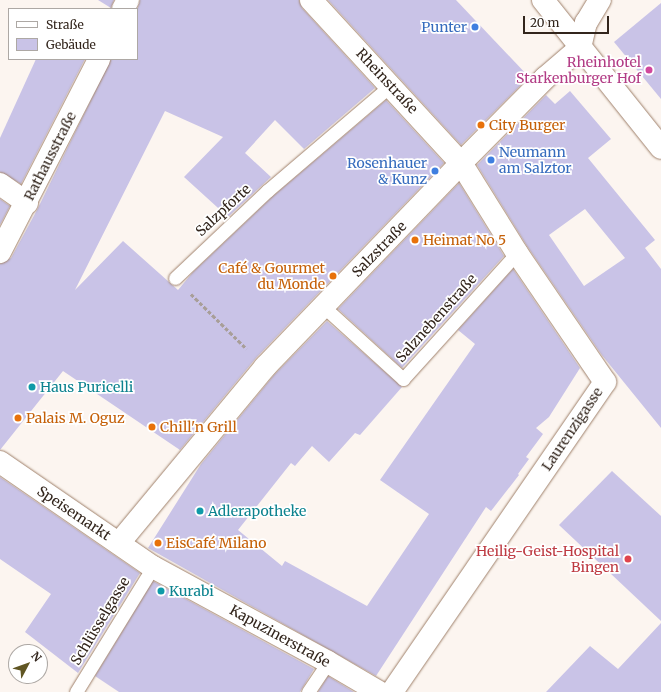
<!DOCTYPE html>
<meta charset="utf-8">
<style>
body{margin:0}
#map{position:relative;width:661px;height:692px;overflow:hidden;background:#fcf5f0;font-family:Merriweather,serif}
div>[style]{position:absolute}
.building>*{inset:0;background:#c9c3e7}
.path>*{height:2.5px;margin-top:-1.25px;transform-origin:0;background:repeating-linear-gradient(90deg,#a89e98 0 4px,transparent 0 6px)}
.roads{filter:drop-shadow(0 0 1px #9f806a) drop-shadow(0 0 1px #9f806a)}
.lane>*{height:13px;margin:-6.5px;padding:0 6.5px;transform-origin:6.5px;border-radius:6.5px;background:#fff}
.street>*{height:22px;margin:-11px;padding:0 11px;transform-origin:11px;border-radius:11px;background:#fff}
.secondary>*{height:22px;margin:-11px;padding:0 11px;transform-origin:11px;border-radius:11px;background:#fff}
.dots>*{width:11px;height:11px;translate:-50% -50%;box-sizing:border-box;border:2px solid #fff;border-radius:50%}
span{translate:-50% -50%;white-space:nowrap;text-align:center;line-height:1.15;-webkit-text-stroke:3.5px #fff;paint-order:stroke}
.shop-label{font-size:14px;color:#366cbe}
.right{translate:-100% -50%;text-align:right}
.left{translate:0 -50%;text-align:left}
.hotel-label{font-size:14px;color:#b23c85}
.street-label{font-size:14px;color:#32251c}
.food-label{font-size:14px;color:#c56008}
.culture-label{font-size:14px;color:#0d838f}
.health-label{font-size:14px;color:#be3a42}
.legend{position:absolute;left:8px;top:8px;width:130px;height:52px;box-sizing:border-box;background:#fff;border:1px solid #ada8a4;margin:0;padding:5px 7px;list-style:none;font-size:12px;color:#32251c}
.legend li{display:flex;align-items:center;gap:8px;height:20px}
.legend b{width:20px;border:1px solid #ada8a4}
.north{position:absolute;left:8px;top:644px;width:40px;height:40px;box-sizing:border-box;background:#fff;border:1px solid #ada8a4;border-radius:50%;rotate:49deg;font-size:11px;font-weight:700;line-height:16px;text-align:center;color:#32251c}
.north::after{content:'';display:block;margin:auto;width:14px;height:18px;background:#605623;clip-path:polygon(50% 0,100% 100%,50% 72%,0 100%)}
.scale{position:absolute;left:523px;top:16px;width:86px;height:18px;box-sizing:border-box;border:2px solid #32251c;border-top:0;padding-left:5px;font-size:12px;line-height:14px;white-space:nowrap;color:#32251c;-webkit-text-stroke:3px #fff;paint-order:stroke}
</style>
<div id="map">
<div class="building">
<div style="clip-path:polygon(98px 0,114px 0,111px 8px)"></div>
<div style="clip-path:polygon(140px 0,299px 0,302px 8px,375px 88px,304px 149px,275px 120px,245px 153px,271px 177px,228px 217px,184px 177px,223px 137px,165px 111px,75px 290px,123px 241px,178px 290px,193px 272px,272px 197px,386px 100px,444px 163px,256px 358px,180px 450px,63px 371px,0 450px,0 264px,11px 258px,37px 210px,111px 59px,137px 59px,137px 10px)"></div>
<div style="clip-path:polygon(328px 0,456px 0,529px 77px,461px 145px)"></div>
<div style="clip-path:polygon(661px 3px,661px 99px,614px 42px)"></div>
<div style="clip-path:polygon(36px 59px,85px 59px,21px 184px,0 172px,0 138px)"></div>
<div style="clip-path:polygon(evenodd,570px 91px,611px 139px,588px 158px,655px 240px,645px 248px,661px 269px,661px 428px,601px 354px,527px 246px,477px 165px,546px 95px,555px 104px,570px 91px,585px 209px,625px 258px,584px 286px,549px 235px,585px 209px)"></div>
<div style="clip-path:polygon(459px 183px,504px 256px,402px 368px,338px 309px)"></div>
<div style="clip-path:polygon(0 199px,10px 206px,0 225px)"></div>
<div style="clip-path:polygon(513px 269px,580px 368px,549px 417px,536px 428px,543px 434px,526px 457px,529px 459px,518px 474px,519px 475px,491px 511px,486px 507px,376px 676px,148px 548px,201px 464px,274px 375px,327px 321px,402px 387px,360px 435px,355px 433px,329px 462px,312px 446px,295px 466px,291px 463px,238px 530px,282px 566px,285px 561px,367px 606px,429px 514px,380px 480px,475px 344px,458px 330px)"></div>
<div style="clip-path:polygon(612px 471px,661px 516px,661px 621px,559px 525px)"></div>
<div style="clip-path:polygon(0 477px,140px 573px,78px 673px,25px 632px,51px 594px,0 559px)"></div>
<div style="clip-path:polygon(153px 581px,314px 669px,300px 692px,119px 692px,95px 676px)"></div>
<div style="clip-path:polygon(661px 623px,661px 692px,546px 692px,590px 646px,618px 669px)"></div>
<div style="clip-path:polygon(328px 676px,354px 692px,318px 692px)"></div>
</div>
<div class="path">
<div style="left:191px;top:294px;width:78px;rotate:44.5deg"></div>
</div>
<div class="roads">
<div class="lane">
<div style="left:175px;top:278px;width:127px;rotate:-43.4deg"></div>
<div style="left:267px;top:191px;width:163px;rotate:-40.5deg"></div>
<div style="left:324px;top:307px;width:107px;rotate:42.3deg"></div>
<div style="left:403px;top:379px;width:170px;rotate:-47.9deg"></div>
<div style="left:76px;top:692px;width:147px;rotate:-58.4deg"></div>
<div style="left:308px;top:692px;width:36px;rotate:-56deg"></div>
</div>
<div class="street">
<div style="left:311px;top:0;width:222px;rotate:47.4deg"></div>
<div style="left:461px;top:163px;width:106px;rotate:58.1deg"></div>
<div style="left:517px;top:253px;width:156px;rotate:55.7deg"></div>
<div style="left:605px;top:382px;width:376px;rotate:124.5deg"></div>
<div style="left:123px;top:9px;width:10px;rotate:-61deg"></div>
<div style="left:0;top:184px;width:33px;rotate:35deg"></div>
<div style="left:0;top:252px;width:217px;rotate:-62.8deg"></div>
<div style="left:0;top:462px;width:186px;rotate:34.5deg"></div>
<div style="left:153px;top:567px;width:199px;rotate:28.5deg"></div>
<div style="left:328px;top:662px;width:59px;rotate:30.5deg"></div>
<div style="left:119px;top:543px;width:229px;rotate:-50.3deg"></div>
<div style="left:265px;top:367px;width:283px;rotate:-46.1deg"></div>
<div style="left:461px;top:163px;width:120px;rotate:-45.3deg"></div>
<div style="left:545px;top:78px;width:46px;rotate:-40.6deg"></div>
<div style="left:580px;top:48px;width:26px;rotate:-77deg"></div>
<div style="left:586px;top:23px;width:27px;rotate:-59deg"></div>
</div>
<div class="secondary">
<div style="left:543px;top:0;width:189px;rotate:51.4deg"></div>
</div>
</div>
<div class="dots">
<div style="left:475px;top:27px;background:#3f7fe0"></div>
<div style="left:649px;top:70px;background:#d1479c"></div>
<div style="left:481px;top:125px;background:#e8710a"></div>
<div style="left:491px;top:160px;background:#3f7fe0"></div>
<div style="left:435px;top:171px;background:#3f7fe0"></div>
<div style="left:415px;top:240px;background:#e8710a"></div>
<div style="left:333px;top:276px;background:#e8710a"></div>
<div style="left:32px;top:387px;background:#0f9aa8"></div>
<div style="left:18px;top:418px;background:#e8710a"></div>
<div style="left:152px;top:427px;background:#e8710a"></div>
<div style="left:200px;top:511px;background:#0f9aa8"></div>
<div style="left:158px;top:543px;background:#e8710a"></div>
<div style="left:628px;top:559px;background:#e0444e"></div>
<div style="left:161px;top:591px;background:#0f9aa8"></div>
</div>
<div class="shop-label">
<span class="right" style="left:467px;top:27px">Punter</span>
<span class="left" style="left:499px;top:160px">Neumann<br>am Salztor</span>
<span class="right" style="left:427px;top:171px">Rosenhauer<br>&amp; Kunz</span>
</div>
<div class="hotel-label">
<span class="right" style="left:641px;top:70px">Rheinhotel<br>Starkenburger Hof</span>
</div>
<div class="street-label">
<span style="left:387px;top:81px;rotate:47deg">Rheinstraße</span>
<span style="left:50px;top:156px;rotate:-63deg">Rathausstraße</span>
<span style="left:223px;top:210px;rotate:-43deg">Salzpforte</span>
<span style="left:379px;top:249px;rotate:-46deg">Salzstraße</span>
<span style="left:436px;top:318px;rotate:-48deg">Salznebenstraße</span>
<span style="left:572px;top:429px;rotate:-56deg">Laurenzigasse</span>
<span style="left:74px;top:513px;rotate:34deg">Speisemarkt</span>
<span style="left:100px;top:621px;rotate:-59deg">Schlüsselgasse</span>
<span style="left:280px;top:636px;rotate:29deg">Kapuzinerstraße</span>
</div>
<div class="food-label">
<span class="left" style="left:489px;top:125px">City Burger</span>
<span class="left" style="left:423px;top:240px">Heimat No 5</span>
<span class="right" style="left:325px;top:276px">Café &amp; Gourmet<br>du Monde</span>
<span class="left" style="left:26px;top:418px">Palais M. Oguz</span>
<span class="left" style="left:160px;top:427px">Chill'n Grill</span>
<span class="left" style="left:166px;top:543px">EisCafé Milano</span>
</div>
<div class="culture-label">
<span class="left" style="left:40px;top:387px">Haus Puricelli</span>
<span class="left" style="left:208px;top:511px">Adlerapotheke</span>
<span class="left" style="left:169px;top:591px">Kurabi</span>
</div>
<div class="health-label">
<span class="right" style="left:619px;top:559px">Heilig-Geist-Hospital<br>Bingen</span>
</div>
<ul class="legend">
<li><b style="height:5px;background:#fff"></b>Straße</li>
<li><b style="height:11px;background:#c9c3e7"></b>Gebäude</li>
</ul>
<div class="north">N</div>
<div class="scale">20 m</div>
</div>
